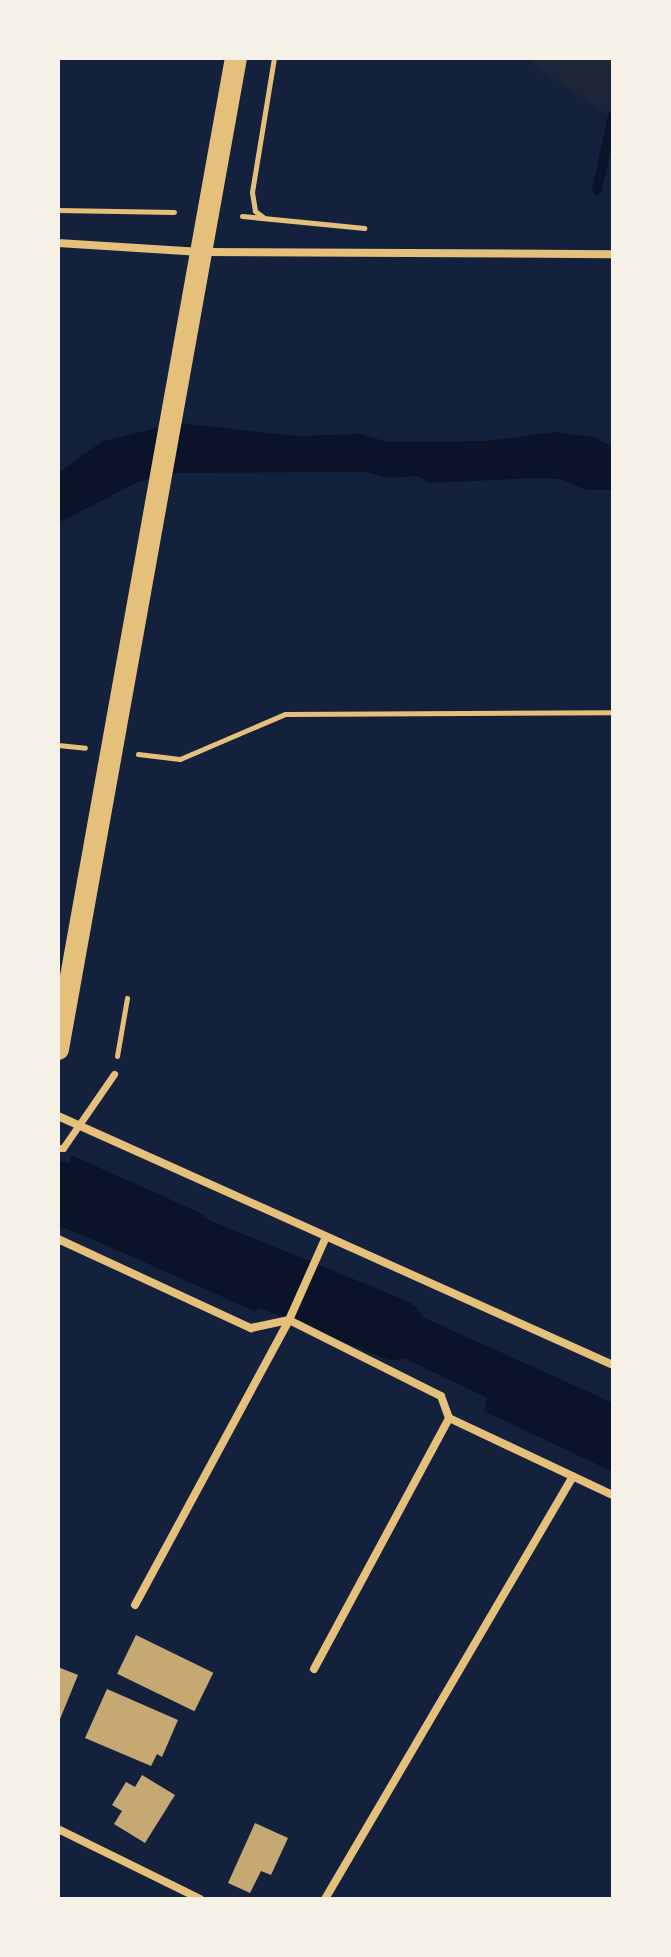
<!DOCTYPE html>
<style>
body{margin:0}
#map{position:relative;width:671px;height:1957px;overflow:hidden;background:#14213d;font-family:"PT Sans",sans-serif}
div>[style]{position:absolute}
.green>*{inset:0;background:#1d2539}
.water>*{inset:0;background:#0b132b}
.stream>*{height:10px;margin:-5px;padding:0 5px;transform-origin:5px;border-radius:5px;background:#0b132b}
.river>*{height:62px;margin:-31px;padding:0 31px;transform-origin:31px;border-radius:31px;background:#0b132b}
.building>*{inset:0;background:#c6a872;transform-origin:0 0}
.path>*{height:5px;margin:-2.5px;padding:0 2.5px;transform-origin:2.5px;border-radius:2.5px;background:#e5c07b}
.pedestrian>*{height:7px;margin:-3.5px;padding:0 3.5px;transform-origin:3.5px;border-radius:3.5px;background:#e5c07b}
.minor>*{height:8px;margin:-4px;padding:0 4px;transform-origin:4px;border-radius:4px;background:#e5c07b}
.trunk>*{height:22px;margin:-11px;padding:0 11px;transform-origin:11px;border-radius:11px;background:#e5c07b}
span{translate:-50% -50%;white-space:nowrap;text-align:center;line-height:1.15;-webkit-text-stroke:7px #f6f1e7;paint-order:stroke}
.frame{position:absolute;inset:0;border:60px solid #f6f1e7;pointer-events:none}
</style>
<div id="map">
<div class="green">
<div style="clip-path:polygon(532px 58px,613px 58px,613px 118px,534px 66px)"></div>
</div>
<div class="water">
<div style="clip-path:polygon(179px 423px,298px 436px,360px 434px,388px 442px,487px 441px,555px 432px,593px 437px,613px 447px,613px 490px,586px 490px,560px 479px,538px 478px,430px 483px,417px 476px,388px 478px,365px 472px,176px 473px,140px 481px,58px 523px,58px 473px,103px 441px)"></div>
<div style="clip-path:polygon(71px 1155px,205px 1215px,201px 1221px,293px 1263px,279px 1297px,254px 1311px,61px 1225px)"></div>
<div style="clip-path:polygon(325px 1273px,613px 1403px,613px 1472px,484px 1411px,487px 1398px,319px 1317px,313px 1303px)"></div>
</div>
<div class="stream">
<div style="left:597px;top:190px;width:76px;rotate:-77.8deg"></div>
</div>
<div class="river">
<div style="left:58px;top:1192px;width:363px;rotate:22.2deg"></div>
</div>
<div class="building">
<div style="left:136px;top:1635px;width:86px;height:43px;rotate:26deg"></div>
<div style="clip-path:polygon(58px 1667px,78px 1675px,58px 1724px)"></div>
<div style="clip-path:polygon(107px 1689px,178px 1720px,162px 1757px,157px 1754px,151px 1766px,85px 1738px)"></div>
<div style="clip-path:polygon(142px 1775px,175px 1795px,145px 1843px,114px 1824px,122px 1811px,112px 1805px,126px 1782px,135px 1787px)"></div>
<div style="clip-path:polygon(255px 1823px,288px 1838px,271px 1875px,261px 1871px,250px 1893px,228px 1883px)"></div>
</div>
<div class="path">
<div style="left:58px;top:210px;width:116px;rotate:1deg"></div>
<div style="left:242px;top:216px;width:123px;rotate:5.6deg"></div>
<div style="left:263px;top:217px;width:10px;rotate:-143deg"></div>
<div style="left:255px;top:211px;width:19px;rotate:-99deg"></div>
<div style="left:252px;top:192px;width:136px;rotate:-80.7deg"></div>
<div style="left:58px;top:745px;width:27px;rotate:6deg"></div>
<div style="left:138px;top:754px;width:42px;rotate:6.8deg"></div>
<div style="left:180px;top:759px;width:114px;rotate:-23.2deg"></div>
<div style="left:285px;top:714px;width:328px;rotate:-0.3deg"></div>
<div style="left:117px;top:1056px;width:59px;rotate:-80.2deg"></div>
</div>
<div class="pedestrian">
<div style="left:58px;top:1148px;width:5px"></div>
<div style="left:63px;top:1148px;width:90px;rotate:-55.4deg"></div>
</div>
<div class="minor">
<div style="left:58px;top:243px;width:143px;rotate:3.6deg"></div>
<div style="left:201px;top:252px;width:412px;rotate:0.3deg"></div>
<div style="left:58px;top:1116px;width:608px;rotate:24.16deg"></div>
<div style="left:58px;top:1239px;width:213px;rotate:24.8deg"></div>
<div style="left:251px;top:1328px;width:39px;rotate:-12deg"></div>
<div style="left:289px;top:1320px;width:170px;rotate:26.6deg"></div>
<div style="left:441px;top:1396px;width:23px;rotate:70deg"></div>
<div style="left:449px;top:1418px;width:181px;rotate:25.2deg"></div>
<div style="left:135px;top:1605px;width:324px;rotate:-61.6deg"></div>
<div style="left:289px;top:1320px;width:91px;rotate:-66deg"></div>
<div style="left:314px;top:1669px;width:285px;rotate:-61.7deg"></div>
<div style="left:58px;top:1829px;width:158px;rotate:26.2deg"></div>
<div style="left:325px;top:1899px;width:490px;rotate:-59.6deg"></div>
</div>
<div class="trunk">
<div style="left:58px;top:1049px;width:1007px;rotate:-79.82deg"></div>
</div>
<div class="frame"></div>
</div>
